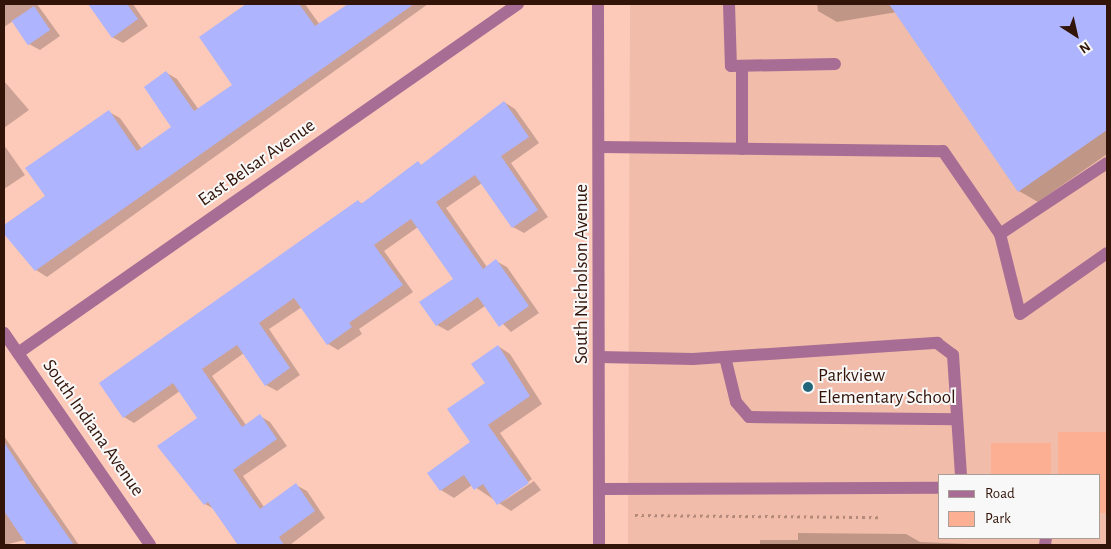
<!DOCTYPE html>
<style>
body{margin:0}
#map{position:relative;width:1111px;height:549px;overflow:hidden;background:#fdcab9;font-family:"Alegreya Sans",sans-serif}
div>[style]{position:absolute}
.built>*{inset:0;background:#f1bca9}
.green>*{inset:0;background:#fdaf94;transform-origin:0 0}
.shadow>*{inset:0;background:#0003}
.building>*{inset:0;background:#aeb4fd;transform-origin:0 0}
.path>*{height:3px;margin-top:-1.5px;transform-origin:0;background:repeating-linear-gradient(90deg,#b4897a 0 2.5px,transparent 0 6.5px)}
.minor>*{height:12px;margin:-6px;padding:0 6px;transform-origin:6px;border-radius:6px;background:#a86d94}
.dots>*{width:14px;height:14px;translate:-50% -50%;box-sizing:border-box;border:2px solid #f8f8f8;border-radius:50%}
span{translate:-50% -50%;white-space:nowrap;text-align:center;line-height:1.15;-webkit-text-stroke:4px #f8f8f8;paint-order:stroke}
.street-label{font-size:19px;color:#321409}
.poi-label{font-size:19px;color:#321409}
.left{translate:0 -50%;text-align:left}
.frame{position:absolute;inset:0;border:5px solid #321409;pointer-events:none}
.legend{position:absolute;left:938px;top:474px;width:162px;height:65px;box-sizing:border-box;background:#f8f8f8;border:1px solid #a99d98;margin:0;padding:6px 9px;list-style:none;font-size:15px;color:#321409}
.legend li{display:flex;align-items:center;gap:10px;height:25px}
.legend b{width:25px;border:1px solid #a99d98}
.north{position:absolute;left:1051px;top:10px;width:50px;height:50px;-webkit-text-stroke:4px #f8f8f8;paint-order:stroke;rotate:145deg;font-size:14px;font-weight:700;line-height:20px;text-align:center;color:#321409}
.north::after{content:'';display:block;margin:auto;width:18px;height:22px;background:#321409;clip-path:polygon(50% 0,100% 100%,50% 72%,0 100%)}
</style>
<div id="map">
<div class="built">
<div style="clip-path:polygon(evenodd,630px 4px,1107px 4px,1107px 545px,628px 545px,630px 4px,940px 475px,1100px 475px,1100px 538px,940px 538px,940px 475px)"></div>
</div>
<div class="green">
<div style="clip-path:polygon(1058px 432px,1107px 432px,1107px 513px,1100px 513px,1100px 475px,1058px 475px)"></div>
<div style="left:991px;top:443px;width:60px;height:32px"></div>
</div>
<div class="shadow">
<div style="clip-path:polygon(4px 4px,37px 4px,60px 36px,40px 50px,29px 44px,13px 21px,4px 27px)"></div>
<div style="clip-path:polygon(103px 4px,133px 4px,148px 26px,123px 43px,112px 37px,94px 11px)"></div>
<div style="clip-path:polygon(249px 4px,305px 4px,320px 25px,350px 4px,428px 4px,47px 277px,36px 270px,4px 226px,46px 196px,109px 112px,120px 118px,142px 149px,173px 127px,167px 73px,177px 79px,199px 110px,234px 85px,200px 37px)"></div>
<div style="clip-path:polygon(817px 4px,1107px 4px,1107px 154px,1038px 202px,1019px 191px,897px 12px,837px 22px,818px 11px)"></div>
<div style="clip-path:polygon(4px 81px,29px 110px,4px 128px)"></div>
<div style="clip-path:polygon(504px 102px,515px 109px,539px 143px,511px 163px,548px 217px,524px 233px,513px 227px,482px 183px,446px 208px,487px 267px,496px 261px,507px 267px,539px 313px,511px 332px,485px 306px,448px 331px,437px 325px,421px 302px,455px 279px,418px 227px,384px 251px,413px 292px,359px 329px,362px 334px,338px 350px,328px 344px,302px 307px,269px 329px,300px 375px,277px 391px,266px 385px,244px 353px,212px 376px,246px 425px,260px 416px,270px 422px,287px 446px,243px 476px,264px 507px,296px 485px,307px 491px,325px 518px,290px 545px,238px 545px,214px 509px,205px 504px,199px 418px,180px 391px,134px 423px,124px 417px,359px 202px,363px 204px,418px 163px,422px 165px)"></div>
<div style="clip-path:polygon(4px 145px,25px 175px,4px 189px)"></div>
<div style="clip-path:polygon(498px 346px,510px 354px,542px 404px,500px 433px,532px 479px,501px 503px,534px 481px,541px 490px,511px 511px,472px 485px,454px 498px,441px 490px,472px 443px)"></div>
<div style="clip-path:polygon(4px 436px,79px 545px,29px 545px,25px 540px,4px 545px)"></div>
<div style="clip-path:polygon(798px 533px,906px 534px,920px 542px,993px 545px,760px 545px,760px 540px,798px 540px)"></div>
</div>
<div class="building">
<div style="clip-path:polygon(88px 4px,127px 4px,138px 19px,112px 38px)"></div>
<div style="clip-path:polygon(246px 4px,299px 4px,315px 26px,348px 4px,414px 4px,35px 271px,4px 234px,4px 225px,45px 196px,25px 168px,109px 110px,137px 151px,171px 127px,144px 87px,166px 71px,194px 111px,232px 85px,199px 37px)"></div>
<div style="clip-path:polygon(889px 4px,1107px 4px,1107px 130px,1018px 192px)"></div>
<div style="left:34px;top:6px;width:29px;height:27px;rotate:56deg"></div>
<div style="clip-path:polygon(504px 101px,529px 137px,501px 156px,538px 210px,512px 228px,475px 175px,436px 202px,483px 269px,496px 259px,529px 306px,499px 327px,478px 297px,436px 326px,419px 302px,453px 279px,411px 219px,374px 245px,403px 285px,349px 323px,352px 327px,327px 345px,294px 298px,259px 323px,290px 368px,265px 386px,237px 345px,202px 369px,242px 427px,260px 414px,277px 439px,233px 470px,260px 509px,296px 483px,315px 511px,279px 537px,284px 545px,238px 545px,208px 502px,204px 505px,157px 446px,197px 418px,173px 383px,123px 418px,99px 383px,358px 200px,361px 204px,418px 161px,421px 165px)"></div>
<div style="clip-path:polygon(498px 345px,530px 396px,488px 425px,529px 483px,497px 505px,483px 484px,474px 490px,464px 475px,440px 491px,427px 473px,470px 442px,447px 409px,485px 383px,471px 364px)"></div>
<div style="clip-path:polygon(4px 442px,30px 482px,74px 545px,27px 545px,4px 511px)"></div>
</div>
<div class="path">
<div style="left:635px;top:515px;width:247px;rotate:0.5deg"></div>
</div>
<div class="minor">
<div style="left:598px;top:4px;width:541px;rotate:89.89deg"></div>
<div style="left:729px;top:4px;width:62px;rotate:88.2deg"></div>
<div style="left:731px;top:66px;width:104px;rotate:-1.1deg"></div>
<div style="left:742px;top:66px;width:83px;rotate:90deg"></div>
<div style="left:601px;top:147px;width:342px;rotate:0.7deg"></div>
<div style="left:943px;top:151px;width:101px;rotate:55.5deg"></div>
<div style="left:1000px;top:234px;width:82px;rotate:76deg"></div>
<div style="left:1020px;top:314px;width:106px;rotate:-35deg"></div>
<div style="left:1000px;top:234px;width:128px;rotate:-33.6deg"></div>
<div style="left:4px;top:333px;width:257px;rotate:55.4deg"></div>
<div style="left:18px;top:353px;width:610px;rotate:-34.92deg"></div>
<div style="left:600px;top:357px;width:93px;rotate:1.2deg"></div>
<div style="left:693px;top:359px;width:245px;rotate:-3.8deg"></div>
<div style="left:937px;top:343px;width:20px;rotate:37deg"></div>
<div style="left:953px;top:355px;width:120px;rotate:86.2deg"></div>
<div style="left:725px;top:357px;width:46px;rotate:76.3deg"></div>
<div style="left:736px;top:402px;width:20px;rotate:49deg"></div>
<div style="left:749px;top:417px;width:208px;rotate:0.6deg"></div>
<div style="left:599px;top:489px;width:341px;rotate:-0.2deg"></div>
<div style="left:1045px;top:545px;width:7px;rotate:-82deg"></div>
</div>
<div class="dots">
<div style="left:808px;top:387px;background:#236679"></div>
</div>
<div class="street-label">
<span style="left:257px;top:163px;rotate:-35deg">East Belsar Avenue</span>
<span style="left:582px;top:274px;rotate:-90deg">South Nicholson Avenue</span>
<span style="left:93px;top:428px;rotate:55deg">South Indiana Avenue</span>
</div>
<div class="poi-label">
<span class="left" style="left:818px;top:387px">Parkview<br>Elementary School</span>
</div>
<div class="frame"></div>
<ul class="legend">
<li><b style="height:6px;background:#a86d94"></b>Road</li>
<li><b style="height:14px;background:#fdaf94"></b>Park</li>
</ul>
<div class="north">N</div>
</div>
